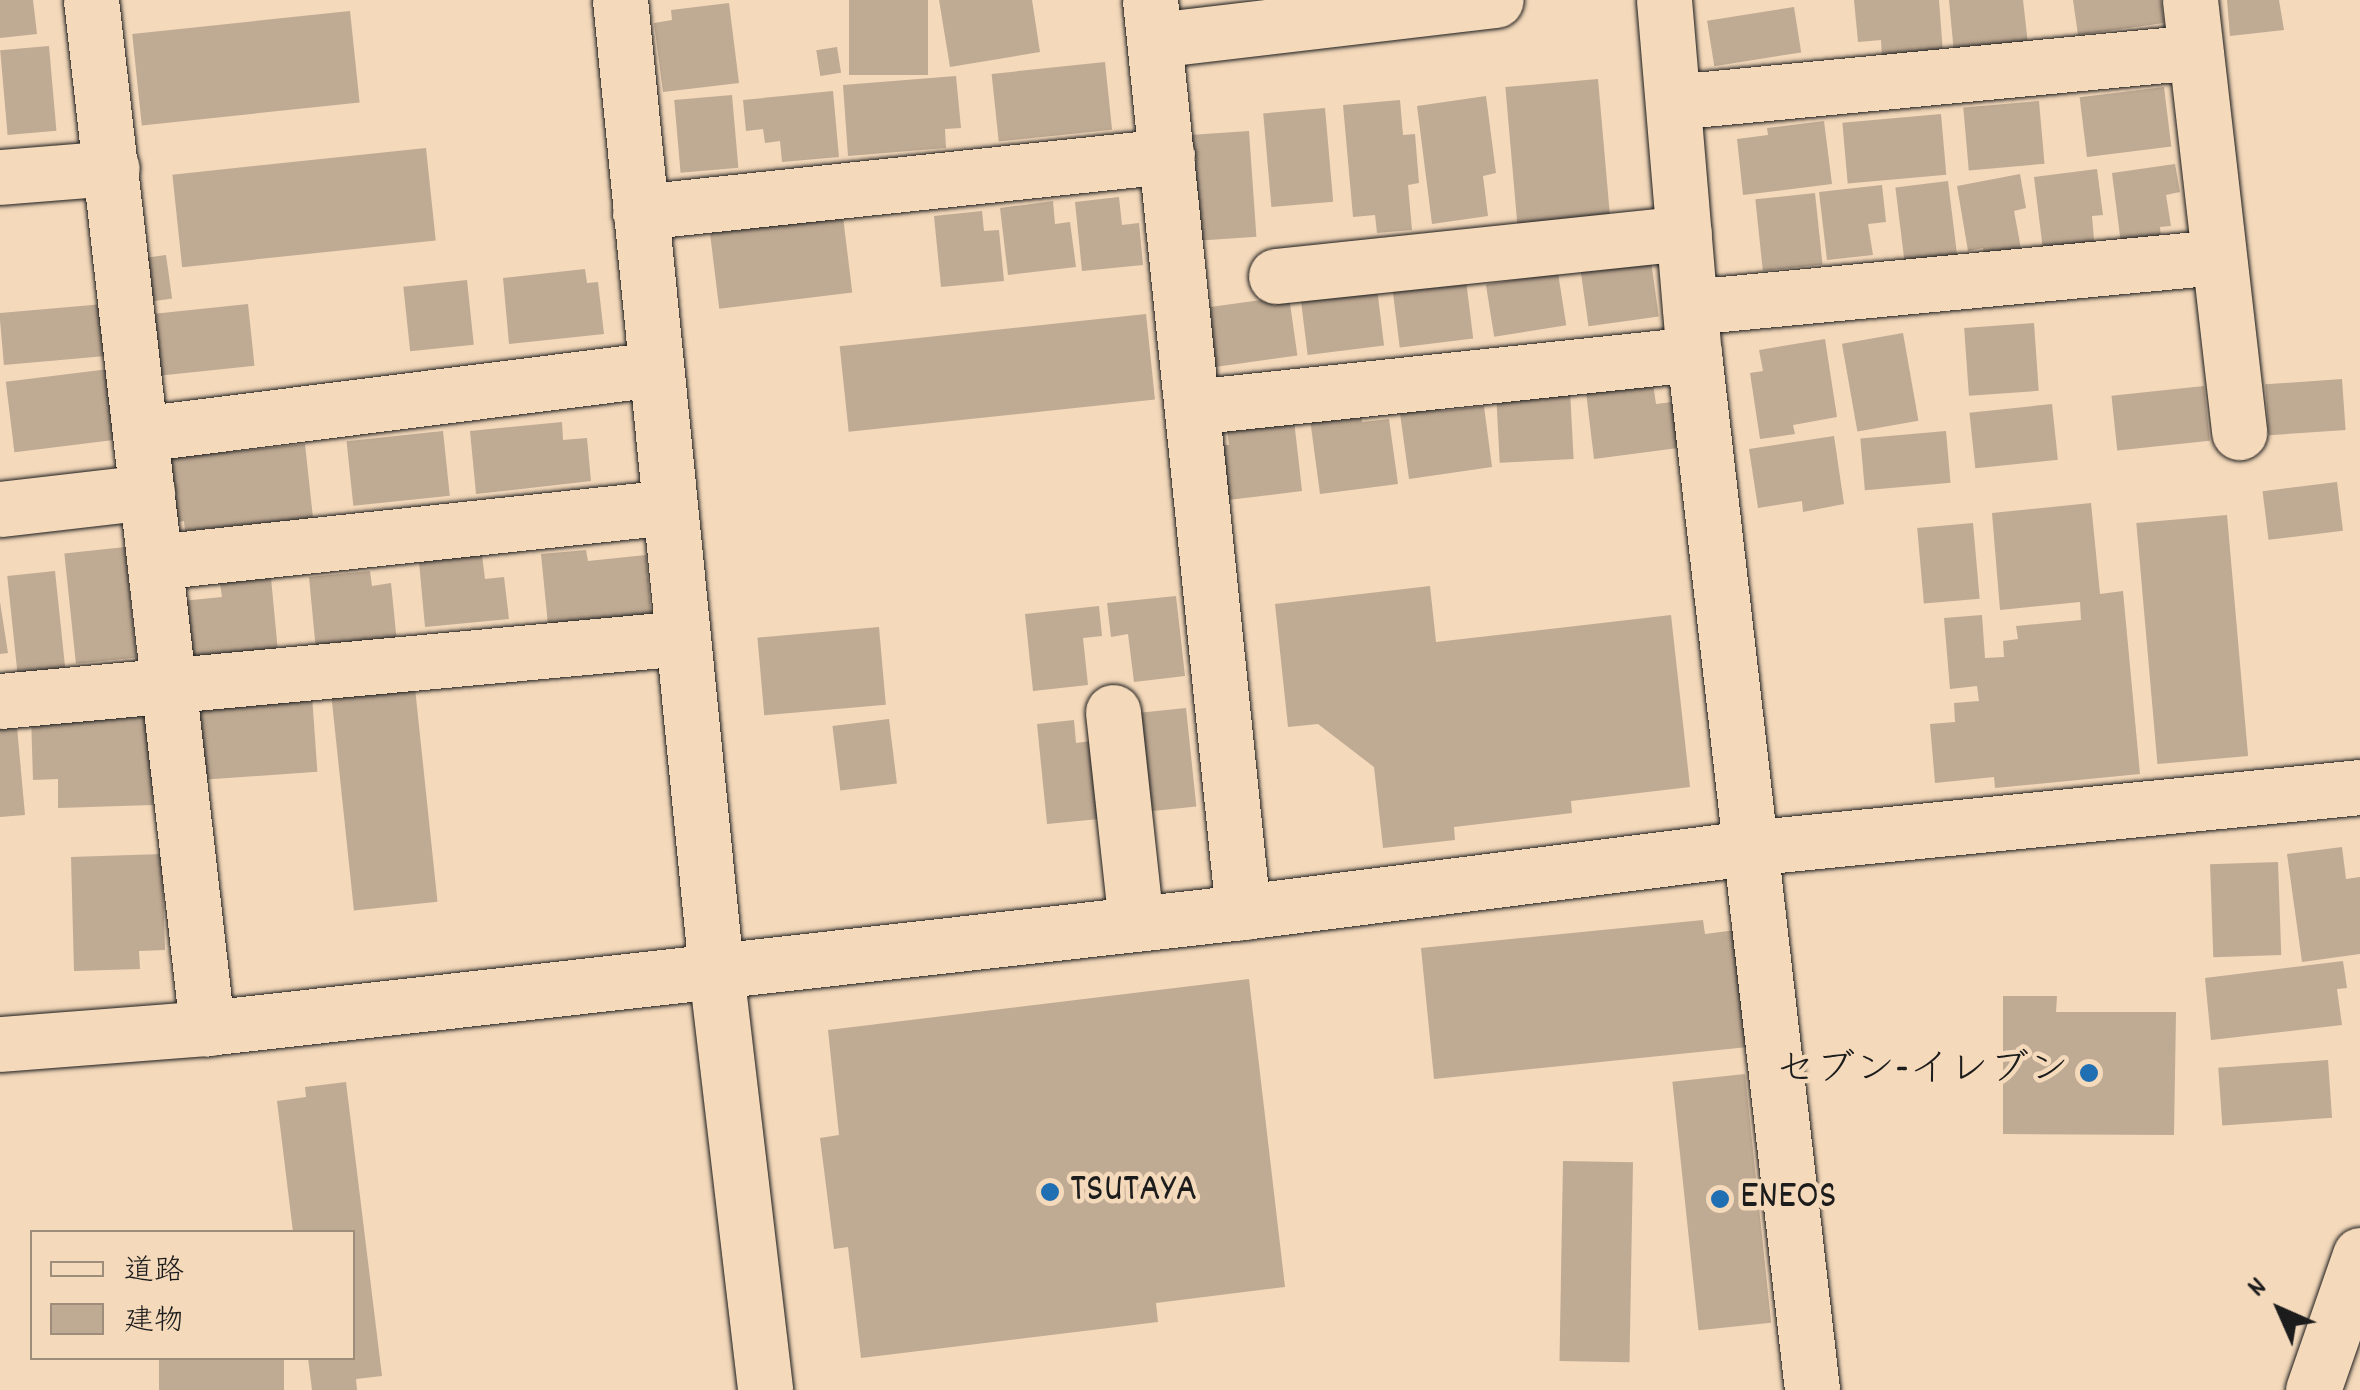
<!DOCTYPE html>
<meta charset="utf-8">
<style>
body{margin:0}
#map{position:relative;width:2360px;height:1390px;overflow:hidden;background:#f4d9bb;font-family:Dekko,"Klee One",sans-serif}
div>[style]{position:absolute}
.building>*{inset:0;background:#bfaa93;transform-origin:0 0}
.roads{filter:drop-shadow(0 0 2px #1c1c1c) drop-shadow(0 0 2px #1c1c1c)}
.street>*{height:55px;margin:-27.5px;padding:0 27.5px;transform-origin:27.5px;border-radius:27.5px;background:#f4d9bb}
.dots>*{width:28px;height:28px;translate:-50% -50%;box-sizing:border-box;border:5px solid #f4d9bb;border-radius:50%}
span{translate:-50% -50%;white-space:nowrap;text-align:center;line-height:1.15;-webkit-text-stroke:9px #f4d9bb;paint-order:stroke}
.poi-label{font-size:40px;color:#1c1c1c}
.right{translate:-100% -50%;text-align:right}
.left{translate:0 -50%;text-align:left}
.legend{position:absolute;left:30px;top:1230px;width:325px;height:130px;box-sizing:border-box;background:#f4d9bb;border:2px solid #9e8d7b;margin:0;padding:12px 18px;list-style:none;font-size:30px;color:#1c1c1c}
.legend li{display:flex;align-items:center;gap:20px;height:50px}
.legend b{width:50px;border:2px solid #9e8d7b}
.north{position:absolute;left:2230px;top:1260px;width:100px;height:100px;-webkit-text-stroke:8px #f4d9bb;paint-order:stroke;rotate:315deg;font-size:28px;font-weight:700;line-height:40px;text-align:center;color:#1c1c1c}
.north::after{content:'';display:block;margin:auto;width:35px;height:45px;background:#1c1c1c;clip-path:polygon(50% 0,100% 100%,50% 72%,0 100%)}
</style>
<div id="map">
<div class="building">
<div style="clip-path:polygon(0 0,33px 0,37px 34px,0 38px)"></div>
<div style="left:849px;top:0;width:79px;height:75px"></div>
<div style="clip-path:polygon(939px 0,1032px 0,1040px 52px,950px 67px)"></div>
<div style="clip-path:polygon(1854px 0,1939px 0,1943px 53px,1882px 59px,1881px 40px,1858px 42px)"></div>
<div style="clip-path:polygon(1949px 0,2023px 0,2028px 44px,1954px 53px)"></div>
<div style="clip-path:polygon(2073px 0,2161px 0,2164px 23px,2078px 35px)"></div>
<div style="clip-path:polygon(2227px 0,2279px 0,2284px 30px,2230px 36px)"></div>
<div style="clip-path:polygon(729px 3px,739px 83px,663px 92px,654px 23px,672px 20px,671px 10px)"></div>
<div style="left:1794px;top:7px;width:46px;height:88px;rotate:81deg"></div>
<div style="left:350px;top:11px;width:92px;height:219px;rotate:84deg"></div>
<div style="left:49px;top:46px;width:85px;height:49px;rotate:85deg"></div>
<div style="left:837px;top:47px;width:26px;height:21px;rotate:81deg"></div>
<div style="left:1105px;top:62px;width:68px;height:114px;rotate:84deg"></div>
<div style="clip-path:polygon(956px 76px,961px 128px,945px 129px,946px 148px,848px 156px,843px 85px)"></div>
<div style="left:1598px;top:79px;width:139px;height:93px;rotate:85deg"></div>
<div style="left:2164px;top:87px;width:60px;height:85px;rotate:83deg"></div>
<div style="clip-path:polygon(833px 91px,839px 157px,782px 162px,780px 141px,765px 143px,763px 129px,746px 131px,743px 100px)"></div>
<div style="left:732px;top:95px;width:73px;height:58px;rotate:85deg"></div>
<div style="clip-path:polygon(1486px 96px,1496px 173px,1483px 176px,1488px 216px,1432px 224px,1417px 106px)"></div>
<div style="clip-path:polygon(1400px 100px,1403px 135px,1415px 134px,1419px 183px,1408px 185px,1412px 230px,1377px 233px,1375px 215px,1353px 217px,1343px 105px)"></div>
<div style="left:2039px;top:101px;width:63px;height:76px;rotate:85deg"></div>
<div style="left:1325px;top:108px;width:94px;height:62px;rotate:85deg"></div>
<div style="left:1941px;top:114px;width:61px;height:99px;rotate:85deg"></div>
<div style="clip-path:polygon(1824px 121px,1832px 184px,1743px 195px,1737px 139px,1768px 135px,1767px 128px)"></div>
<div style="left:1249px;top:131px;width:106px;height:59px;rotate:86deg"></div>
<div style="left:426px;top:148px;width:93px;height:255px;rotate:84deg"></div>
<div style="clip-path:polygon(2175px 164px,2180px 192px,2166px 195px,2171px 226px,2160px 227px,2161px 238px,2121px 244px,2112px 173px)"></div>
<div style="clip-path:polygon(2097px 169px,2103px 215px,2092px 216px,2095px 251px,2044px 258px,2034px 177px)"></div>
<div style="clip-path:polygon(2020px 174px,2026px 208px,2014px 211px,2022px 254px,1985px 260px,1983px 248px,1968px 251px,1957px 186px)"></div>
<div style="left:1948px;top:181px;width:80px;height:53px;rotate:83deg"></div>
<div style="clip-path:polygon(1882px 185px,1886px 222px,1868px 224px,1873px 255px,1827px 260px,1819px 192px)"></div>
<div style="left:1815px;top:193px;width:72px;height:60px;rotate:84deg"></div>
<div style="clip-path:polygon(1119px 197px,1122px 225px,1139px 223px,1143px 265px,1082px 271px,1075px 202px)"></div>
<div style="clip-path:polygon(1053px 201px,1055px 224px,1070px 222px,1076px 267px,1008px 275px,1000px 208px)"></div>
<div style="clip-path:polygon(982px 211px,984px 231px,999px 230px,1004px 281px,941px 287px,934px 216px)"></div>
<div style="left:843px;top:217px;width:76px;height:134px;rotate:83deg"></div>
<div style="left:166px;top:255px;width:44px;height:22px;rotate:82deg"></div>
<div style="left:1651px;top:261px;width:56px;height:71px;rotate:82deg"></div>
<div style="clip-path:polygon(585px 269px,587px 283px,598px 282px,604px 334px,509px 344px,503px 278px)"></div>
<div style="left:1558px;top:273px;width:53px;height:73px;rotate:81deg"></div>
<div style="left:467px;top:280px;width:65px;height:64px;rotate:84deg"></div>
<div style="left:1466px;top:280px;width:59px;height:74px;rotate:83deg"></div>
<div style="left:1377px;top:288px;width:58px;height:77px;rotate:83deg"></div>
<div style="left:1289px;top:296px;width:60px;height:85px;rotate:82deg"></div>
<div style="left:104px;top:304px;width:52px;height:105px;rotate:85deg"></div>
<div style="left:248px;top:304px;width:62px;height:96px;rotate:84deg"></div>
<div style="left:1146px;top:314px;width:86px;height:308px;rotate:84deg"></div>
<div style="left:2034px;top:323px;width:68px;height:70px;rotate:86deg"></div>
<div style="left:1903px;top:333px;width:89px;height:62px;rotate:80deg"></div>
<div style="clip-path:polygon(1825px 339px,1837px 417px,1793px 425px,1795px 434px,1760px 439px,1750px 373px,1763px 371px,1759px 350px)"></div>
<div style="left:109px;top:369px;width:71px;height:104px;rotate:83deg"></div>
<div style="left:2342px;top:379px;width:51px;height:77px;rotate:86deg"></div>
<div style="clip-path:polygon(1653px 383px,1656px 404px,1672px 402px,1678px 448px,1594px 459px,1586px 392px)"></div>
<div style="left:2204px;top:386px;width:55px;height:93px;rotate:84deg"></div>
<div style="left:1570px;top:390px;width:69px;height:74px;rotate:87deg"></div>
<div style="clip-path:polygon(1439px 400px,1441px 411px,1484px 406px,1492px 467px,1409px 479px,1399px 406px)"></div>
<div style="left:2052px;top:404px;width:56px;height:83px;rotate:84deg"></div>
<div style="clip-path:polygon(1361px 413px,1362px 422px,1389px 419px,1398px 484px,1320px 494px,1310px 419px)"></div>
<div style="clip-path:polygon(1294px 420px,1302px 491px,1228px 500px,1221px 445px,1229px 445px,1227px 428px)"></div>
<div style="clip-path:polygon(562px 422px,563px 440px,587px 438px,591px 481px,476px 494px,470px 431px)"></div>
<div style="left:443px;top:431px;width:65px;height:97px;rotate:84deg"></div>
<div style="left:1946px;top:431px;width:52px;height:86px;rotate:85deg"></div>
<div style="clip-path:polygon(1834px 436px,1844px 504px,1803px 512px,1802px 501px,1758px 508px,1749px 449px)"></div>
<div style="clip-path:polygon(305px 444px,313px 518px,185px 531px,184px 521px,174px 523px,167px 458px)"></div>
<div style="left:2337px;top:482px;width:49px;height:75px;rotate:83deg"></div>
<div style="clip-path:polygon(2091px 503px,2100px 594px,2123px 591px,2140px 774px,1995px 788px,1994px 777px,1935px 783px,1930px 724px,1955px 722px,1954px 703px,1979px 701px,1977px 686px,1950px 689px,1944px 618px,1982px 615px,1985px 658px,2004px 657px,2003px 641px,2018px 639px,2016px 626px,2081px 620px,2080px 602px,2000px 610px,1992px 513px)"></div>
<div style="left:2227px;top:515px;width:242px;height:91px;rotate:85deg"></div>
<div style="left:1973px;top:523px;width:76px;height:56px;rotate:85deg"></div>
<div style="left:125px;top:547px;width:111px;height:61px;rotate:84deg"></div>
<div style="clip-path:polygon(586px 550px,588px 561px,646px 555px,651px 615px,548px 625px,541px 554px)"></div>
<div style="clip-path:polygon(482px 555px,485px 579px,504px 577px,509px 619px,425px 627px,419px 562px)"></div>
<div style="left:55px;top:571px;width:103px;height:48px;rotate:84deg"></div>
<div style="clip-path:polygon(370px 571px,372px 586px,391px 583px,397px 643px,316px 651px,309px 577px)"></div>
<div style="clip-path:polygon(271px 578px,278px 652px,187px 661px,182px 601px,222px 597px,220px 583px)"></div>
<div style="clip-path:polygon(1430px 586px,1436px 642px,1671px 615px,1690px 787px,1571px 801px,1572px 813px,1454px 827px,1455px 840px,1383px 848px,1374px 767px,1318px 724px,1288px 727px,1275px 604px)"></div>
<div style="clip-path:polygon(1176px 596px,1185px 676px,1134px 682px,1128px 634px,1111px 637px,1107px 603px)"></div>
<div style="clip-path:polygon(0 602px,8px 653px,0 654px)"></div>
<div style="clip-path:polygon(1099px 606px,1102px 636px,1083px 638px,1088px 685px,1033px 691px,1025px 614px)"></div>
<div style="left:879px;top:627px;width:78px;height:122px;rotate:85deg"></div>
<div style="left:415px;top:688px;width:215px;height:84px;rotate:84deg"></div>
<div style="left:312px;top:695px;width:77px;height:118px;rotate:86deg"></div>
<div style="left:1186px;top:708px;width:99px;height:49px;rotate:84deg"></div>
<div style="clip-path:polygon(150px 712px,153px 805px,58px 808px,58px 779px,33px 780px,31px 716px)"></div>
<div style="left:889px;top:719px;width:65px;height:57px;rotate:83deg"></div>
<div style="clip-path:polygon(1074px 720px,1076px 743px,1091px 741px,1099px 819px,1047px 824px,1037px 724px)"></div>
<div style="clip-path:polygon(17px 727px,25px 815px,0 817px,0 728px)"></div>
<div style="clip-path:polygon(2342px 847px,2346px 879px,2360px 877px,2360px 954px,2302px 962px,2287px 854px)"></div>
<div style="clip-path:polygon(162px 854px,165px 950px,139px 951px,140px 969px,74px 971px,71px 857px)"></div>
<div style="left:2278px;top:862px;width:93px;height:68px;rotate:88deg"></div>
<div style="clip-path:polygon(1703px 920px,1705px 934px,1736px 930px,1748px 1047px,1434px 1079px,1421px 948px)"></div>
<div style="clip-path:polygon(2343px 961px,2347px 988px,2337px 989px,2342px 1025px,2211px 1040px,2205px 978px)"></div>
<div style="clip-path:polygon(1249px 979px,1285px 1287px,1156px 1303px,1158px 1322px,861px 1358px,848px 1247px,834px 1249px,820px 1138px,839px 1135px,828px 1030px)"></div>
<div style="clip-path:polygon(2003px 996px,2057px 996px,2056px 1012px,2176px 1012px,2174px 1135px,2003px 1134px)"></div>
<div style="left:2328px;top:1060px;width:58px;height:110px;rotate:86deg"></div>
<div style="left:1745px;top:1074px;width:250px;height:73px;rotate:84deg"></div>
<div style="clip-path:polygon(346px 1082px,382px 1376px,356px 1379px,357px 1390px,312px 1390px,308px 1358px,352px 1358px,352px 1232px,293px 1232px,277px 1101px,306px 1097px,305px 1087px)"></div>
<div style="left:1563px;top:1161px;width:70px;height:200px;rotate:1deg"></div>
<div style="left:159px;top:1358px;width:125px;height:32px"></div>
</div>
<div class="roads">
<div class="street">
<div style="left:91px;top:0;width:1035px;rotate:83.56deg"></div>
<div style="left:620px;top:0;width:976px;rotate:84.35deg"></div>
<div style="left:716px;top:971px;width:422px;rotate:83.3deg"></div>
<div style="left:1150px;top:0;width:917px;rotate:84.18deg"></div>
<div style="left:1664px;top:0;width:355px;rotate:85.2deg"></div>
<div style="left:1694px;top:354px;width:1043px;rotate:83.5deg"></div>
<div style="left:2190px;top:0;width:435px;rotate:83.5deg"></div>
<div style="left:1155px;top:40px;width:343px;rotate:-6.7deg"></div>
<div style="left:1673px;top:102px;width:525px;rotate:-5.46deg"></div>
<div style="left:0;top:177px;width:112px;rotate:-4.6deg"></div>
<div style="left:640px;top:212px;width:530px;rotate:-6.07deg"></div>
<div style="left:1276px;top:276px;width:410px;rotate:-6deg"></div>
<div style="left:1690px;top:307px;width:530px;rotate:-5.41deg"></div>
<div style="left:1192px;top:407px;width:505px;rotate:-6.03deg"></div>
<div style="left:140px;top:434px;width:520px;rotate:-7.18deg"></div>
<div style="left:0;top:509px;width:148px;rotate:-6.6deg"></div>
<div style="left:155px;top:562px;width:518px;rotate:-6.1deg"></div>
<div style="left:0;top:701px;width:686px;rotate:-5.27deg"></div>
<div style="left:1113px;top:712px;width:213px;rotate:83.8deg"></div>
<div style="left:0;top:1044px;width:208px;rotate:-4.4deg"></div>
<div style="left:207px;top:1028px;width:1042px;rotate:-6.39deg"></div>
<div style="left:1243px;top:912px;width:509px;rotate:-7.22deg"></div>
<div style="left:1748px;top:848px;width:615px;rotate:-5.69deg"></div>
<div style="left:2313px;top:1390px;width:143px;rotate:-70.8deg"></div>
</div>
</div>
<div class="dots">
<div style="left:2089px;top:1073px;background:#1f6fb2"></div>
<div style="left:1050px;top:1192px;background:#1f6fb2"></div>
<div style="left:1720px;top:1199px;background:#1f6fb2"></div>
</div>
<div class="poi-label">
<span class="right" style="left:2069px;top:1073px">セブン-イレブン</span>
<span class="left" style="left:1070px;top:1192px">TSUTAYA</span>
<span class="left" style="left:1740px;top:1199px">ENEOS</span>
</div>
<ul class="legend">
<li><b style="height:12px;background:#f4d9bb"></b>道路</li>
<li><b style="height:28px;background:#bfaa93"></b>建物</li>
</ul>
<div class="north">N</div>
</div>
